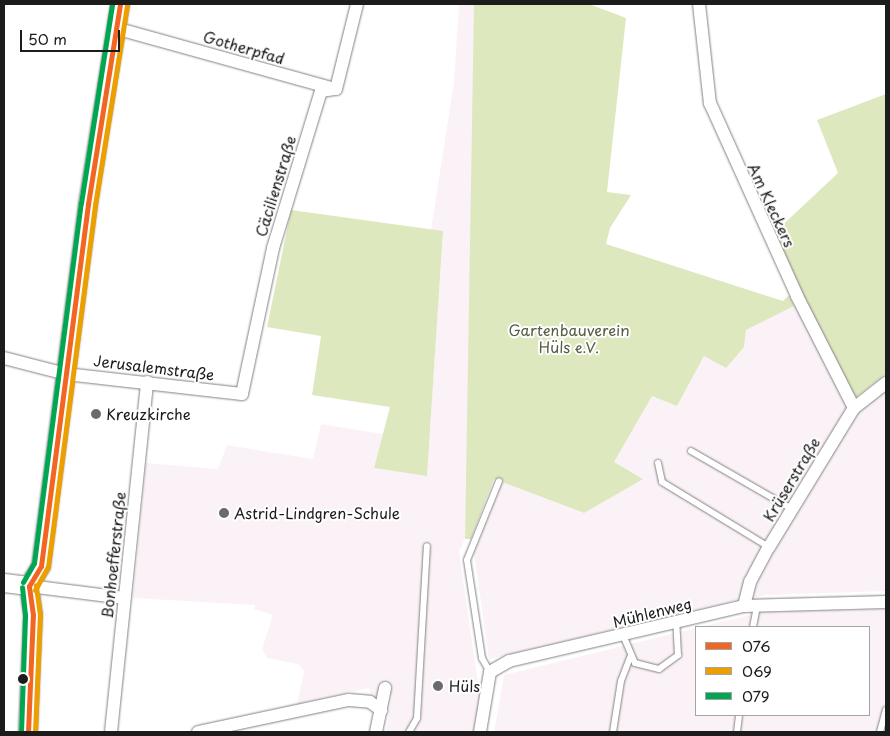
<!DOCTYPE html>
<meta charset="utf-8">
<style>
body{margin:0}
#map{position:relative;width:890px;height:736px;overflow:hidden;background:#fff;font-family:"Playpen Sans",sans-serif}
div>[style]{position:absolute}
.built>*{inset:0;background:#fbf2f7}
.green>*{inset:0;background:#dee8bf}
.roads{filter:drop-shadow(0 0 1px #828282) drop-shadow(0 0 1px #828282)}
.lane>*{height:6px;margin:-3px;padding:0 3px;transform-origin:3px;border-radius:3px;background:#fff}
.street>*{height:12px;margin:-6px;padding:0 6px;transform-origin:6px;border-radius:6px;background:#fff}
.secondary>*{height:18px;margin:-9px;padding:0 9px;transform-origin:9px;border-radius:9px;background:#fff}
.bus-1>*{height:5px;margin:-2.5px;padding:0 2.5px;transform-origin:2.5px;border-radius:2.5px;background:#f26522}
.bus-2>*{height:5px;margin:-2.5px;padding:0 2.5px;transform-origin:2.5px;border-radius:2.5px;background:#ec9f01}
.bus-3>*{height:5px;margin:-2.5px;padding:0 2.5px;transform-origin:2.5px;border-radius:2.5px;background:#00a651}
.dots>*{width:14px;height:14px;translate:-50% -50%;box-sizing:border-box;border:2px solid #fff;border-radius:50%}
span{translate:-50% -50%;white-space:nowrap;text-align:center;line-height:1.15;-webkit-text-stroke:4px #fff;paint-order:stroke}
.street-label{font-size:15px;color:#1c1c1c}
.park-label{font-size:15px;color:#565d43}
.poi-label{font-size:15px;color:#1c1c1c}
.left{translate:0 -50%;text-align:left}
.frame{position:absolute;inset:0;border:5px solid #1c1c1c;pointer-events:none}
.legend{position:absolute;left:695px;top:626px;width:175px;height:90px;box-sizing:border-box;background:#fff;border:1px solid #a4a4a4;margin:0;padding:6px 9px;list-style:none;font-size:15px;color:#1c1c1c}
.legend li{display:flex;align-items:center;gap:10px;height:25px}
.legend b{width:25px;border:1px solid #a4a4a4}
.scale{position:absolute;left:20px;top:30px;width:100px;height:22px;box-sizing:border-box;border:2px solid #1c1c1c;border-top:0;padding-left:6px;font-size:15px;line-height:18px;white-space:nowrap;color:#1c1c1c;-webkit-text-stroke:4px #fff;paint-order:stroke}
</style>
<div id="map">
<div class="built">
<div style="clip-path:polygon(459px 4px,474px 4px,476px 90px,465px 539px,459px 551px,480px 697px,474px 732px,386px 732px,392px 695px,372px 700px,369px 688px,297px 704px,304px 671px,298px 664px,267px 658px,262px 649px,273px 615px,254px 609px,255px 605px,133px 598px,146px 463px,218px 469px,227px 445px,313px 459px,321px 424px,383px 434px,374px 468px,427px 475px,443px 231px,431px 230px,454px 82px)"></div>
<div style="clip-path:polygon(807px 299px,858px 412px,886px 391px,886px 591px,767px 595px,732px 601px,489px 659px,474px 553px,502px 482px,583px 513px,642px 478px,613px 462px,652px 395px,677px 406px,704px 356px,744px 347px,746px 330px)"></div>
<div style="clip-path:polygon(evenodd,886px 609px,886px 732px,494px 732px,504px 675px,762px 612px,886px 609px,696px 627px,869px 627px,869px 715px,696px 715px,696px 627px)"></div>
</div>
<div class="green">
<div style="clip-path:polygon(474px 4px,589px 4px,626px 18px,607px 192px,631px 195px,610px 228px,606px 244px,783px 301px,789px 295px,794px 306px,746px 330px,744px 347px,726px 368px,704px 356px,677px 406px,652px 396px,614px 462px,643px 479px,584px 513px,494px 479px,471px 539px,465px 539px)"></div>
<div style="clip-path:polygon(886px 94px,886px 374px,852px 400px,774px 233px,838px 173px,817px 120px)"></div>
<div style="clip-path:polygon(291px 210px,443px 231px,427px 476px,374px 468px,390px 407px,312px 395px,321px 336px,267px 327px)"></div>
</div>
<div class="roads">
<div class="lane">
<div style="left:691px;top:451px;width:116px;rotate:29.9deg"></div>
<div style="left:658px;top:463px;width:19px;rotate:78deg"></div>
<div style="left:662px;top:482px;width:125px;rotate:31.3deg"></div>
<div style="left:753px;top:627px;width:21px;rotate:-79deg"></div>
<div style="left:623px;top:635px;width:30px;rotate:67deg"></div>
<div style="left:635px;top:663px;width:25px;rotate:14deg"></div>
<div style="left:659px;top:669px;width:24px;rotate:-36deg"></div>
<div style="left:678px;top:655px;width:33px;rotate:-93deg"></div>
<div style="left:490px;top:672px;width:16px;rotate:-120deg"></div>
<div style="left:482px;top:658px;width:99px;rotate:-98.7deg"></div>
<div style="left:467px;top:560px;width:85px;rotate:-67.9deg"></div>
<div style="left:409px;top:732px;width:16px;rotate:-60deg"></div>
<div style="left:417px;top:718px;width:172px;rotate:-86.7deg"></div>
<div style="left:613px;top:732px;width:52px;rotate:-81.1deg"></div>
<div style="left:621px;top:681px;width:26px;rotate:-69deg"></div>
<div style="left:737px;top:732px;width:17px;rotate:-83deg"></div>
<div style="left:880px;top:732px;width:23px;rotate:-75deg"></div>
</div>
<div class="street">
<div style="left:699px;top:4px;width:100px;rotate:83.7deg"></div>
<div style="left:710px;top:103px;width:212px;rotate:65.7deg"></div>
<div style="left:797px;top:296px;width:126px;rotate:63deg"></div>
<div style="left:115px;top:28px;width:224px;rotate:15.5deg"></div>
<div style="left:4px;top:358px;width:64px;rotate:14.5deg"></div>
<div style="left:66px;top:374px;width:177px;rotate:6.5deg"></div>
<div style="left:242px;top:394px;width:149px;rotate:-78deg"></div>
<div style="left:273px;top:248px;width:164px;rotate:-73deg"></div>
<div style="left:321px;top:91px;width:15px;rotate:-8deg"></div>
<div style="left:336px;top:89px;width:88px;rotate:-76.1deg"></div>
<div style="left:29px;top:586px;width:96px;rotate:7.2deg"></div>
<div style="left:744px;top:606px;width:25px;rotate:-76deg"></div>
<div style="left:750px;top:582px;width:40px;rotate:-62deg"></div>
<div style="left:769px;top:547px;width:163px;rotate:-58.6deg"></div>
<div style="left:854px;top:408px;width:41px;rotate:-38deg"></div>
<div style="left:111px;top:732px;width:352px;rotate:-84.1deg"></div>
<div style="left:198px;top:732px;width:154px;rotate:-12deg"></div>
<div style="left:349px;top:700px;width:21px;rotate:5deg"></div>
<div style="left:370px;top:702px;width:14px;rotate:36deg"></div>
<div style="left:376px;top:732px;width:45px;rotate:-78.4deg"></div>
<div style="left:480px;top:732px;width:61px;rotate:-80.5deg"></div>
<div style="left:490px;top:672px;width:22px;rotate:-30deg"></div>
<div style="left:509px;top:661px;width:241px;rotate:-13.2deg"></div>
<div style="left:744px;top:606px;width:142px;rotate:-1.6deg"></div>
</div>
<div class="secondary">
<div style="left:4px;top:583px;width:25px;rotate:7deg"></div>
<div style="left:29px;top:586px;width:23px;rotate:-59deg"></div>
<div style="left:41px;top:566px;width:365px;rotate:-82.6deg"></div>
<div style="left:88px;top:204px;width:203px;rotate:-80.9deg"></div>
<div style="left:28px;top:732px;width:117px;rotate:-87.6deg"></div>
<div style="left:33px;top:615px;width:29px;rotate:-98deg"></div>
</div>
</div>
<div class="bus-1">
<div style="left:29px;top:586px;width:23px;rotate:-59deg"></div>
<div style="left:41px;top:566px;width:365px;rotate:-82.6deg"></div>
<div style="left:88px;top:204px;width:203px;rotate:-80.9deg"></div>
<div style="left:28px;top:732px;width:117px;rotate:-87.6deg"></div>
<div style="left:33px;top:615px;width:29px;rotate:-98deg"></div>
</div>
<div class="bus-2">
<div style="left:35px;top:590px;width:26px;rotate:-61deg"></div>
<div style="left:48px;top:567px;width:365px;rotate:-82.6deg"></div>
<div style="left:95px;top:205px;width:203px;rotate:-80.9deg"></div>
<div style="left:35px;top:732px;width:117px;rotate:-87.6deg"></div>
<div style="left:40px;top:615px;width:30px;rotate:-98deg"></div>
</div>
<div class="bus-3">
<div style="left:23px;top:582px;width:22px;rotate:-60deg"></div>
<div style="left:34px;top:563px;width:363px;rotate:-82.6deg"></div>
<div style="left:81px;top:203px;width:201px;rotate:-81.1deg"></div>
<div style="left:21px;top:732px;width:117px;rotate:-88deg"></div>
<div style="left:25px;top:615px;width:28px;rotate:-96deg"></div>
</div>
<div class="dots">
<div style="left:96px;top:414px;background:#6b6b6b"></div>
<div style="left:224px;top:513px;background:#6b6b6b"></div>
<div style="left:23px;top:679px;background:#1c1c1c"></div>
<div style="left:438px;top:686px;background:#6b6b6b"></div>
</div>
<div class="street-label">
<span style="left:244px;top:47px;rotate:16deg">Gotherpfad</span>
<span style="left:275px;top:186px;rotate:-73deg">Cäcilienstraße</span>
<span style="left:772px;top:205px;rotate:65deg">Am Kleckers</span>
<span style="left:154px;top:367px;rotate:7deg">Jerusalemstraße</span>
<span style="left:791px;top:479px;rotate:-59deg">Krüserstraße</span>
<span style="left:113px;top:555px;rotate:-84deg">Bonhoefferstraße</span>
<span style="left:652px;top:612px;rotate:-14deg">Mühlenweg</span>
</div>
<div class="park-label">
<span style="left:569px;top:338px">Gartenbauverein<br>Hüls e.V.</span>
</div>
<div class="poi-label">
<span class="left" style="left:106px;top:414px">Kreuzkirche</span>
<span class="left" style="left:234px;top:513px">Astrid-Lindgren-Schule</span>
<span class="left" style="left:449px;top:686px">Hüls</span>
</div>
<div class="frame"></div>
<ul class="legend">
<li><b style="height:6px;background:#f26522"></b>076</li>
<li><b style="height:6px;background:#ec9f01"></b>069</li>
<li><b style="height:6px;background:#00a651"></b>079</li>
</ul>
<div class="scale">50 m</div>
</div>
